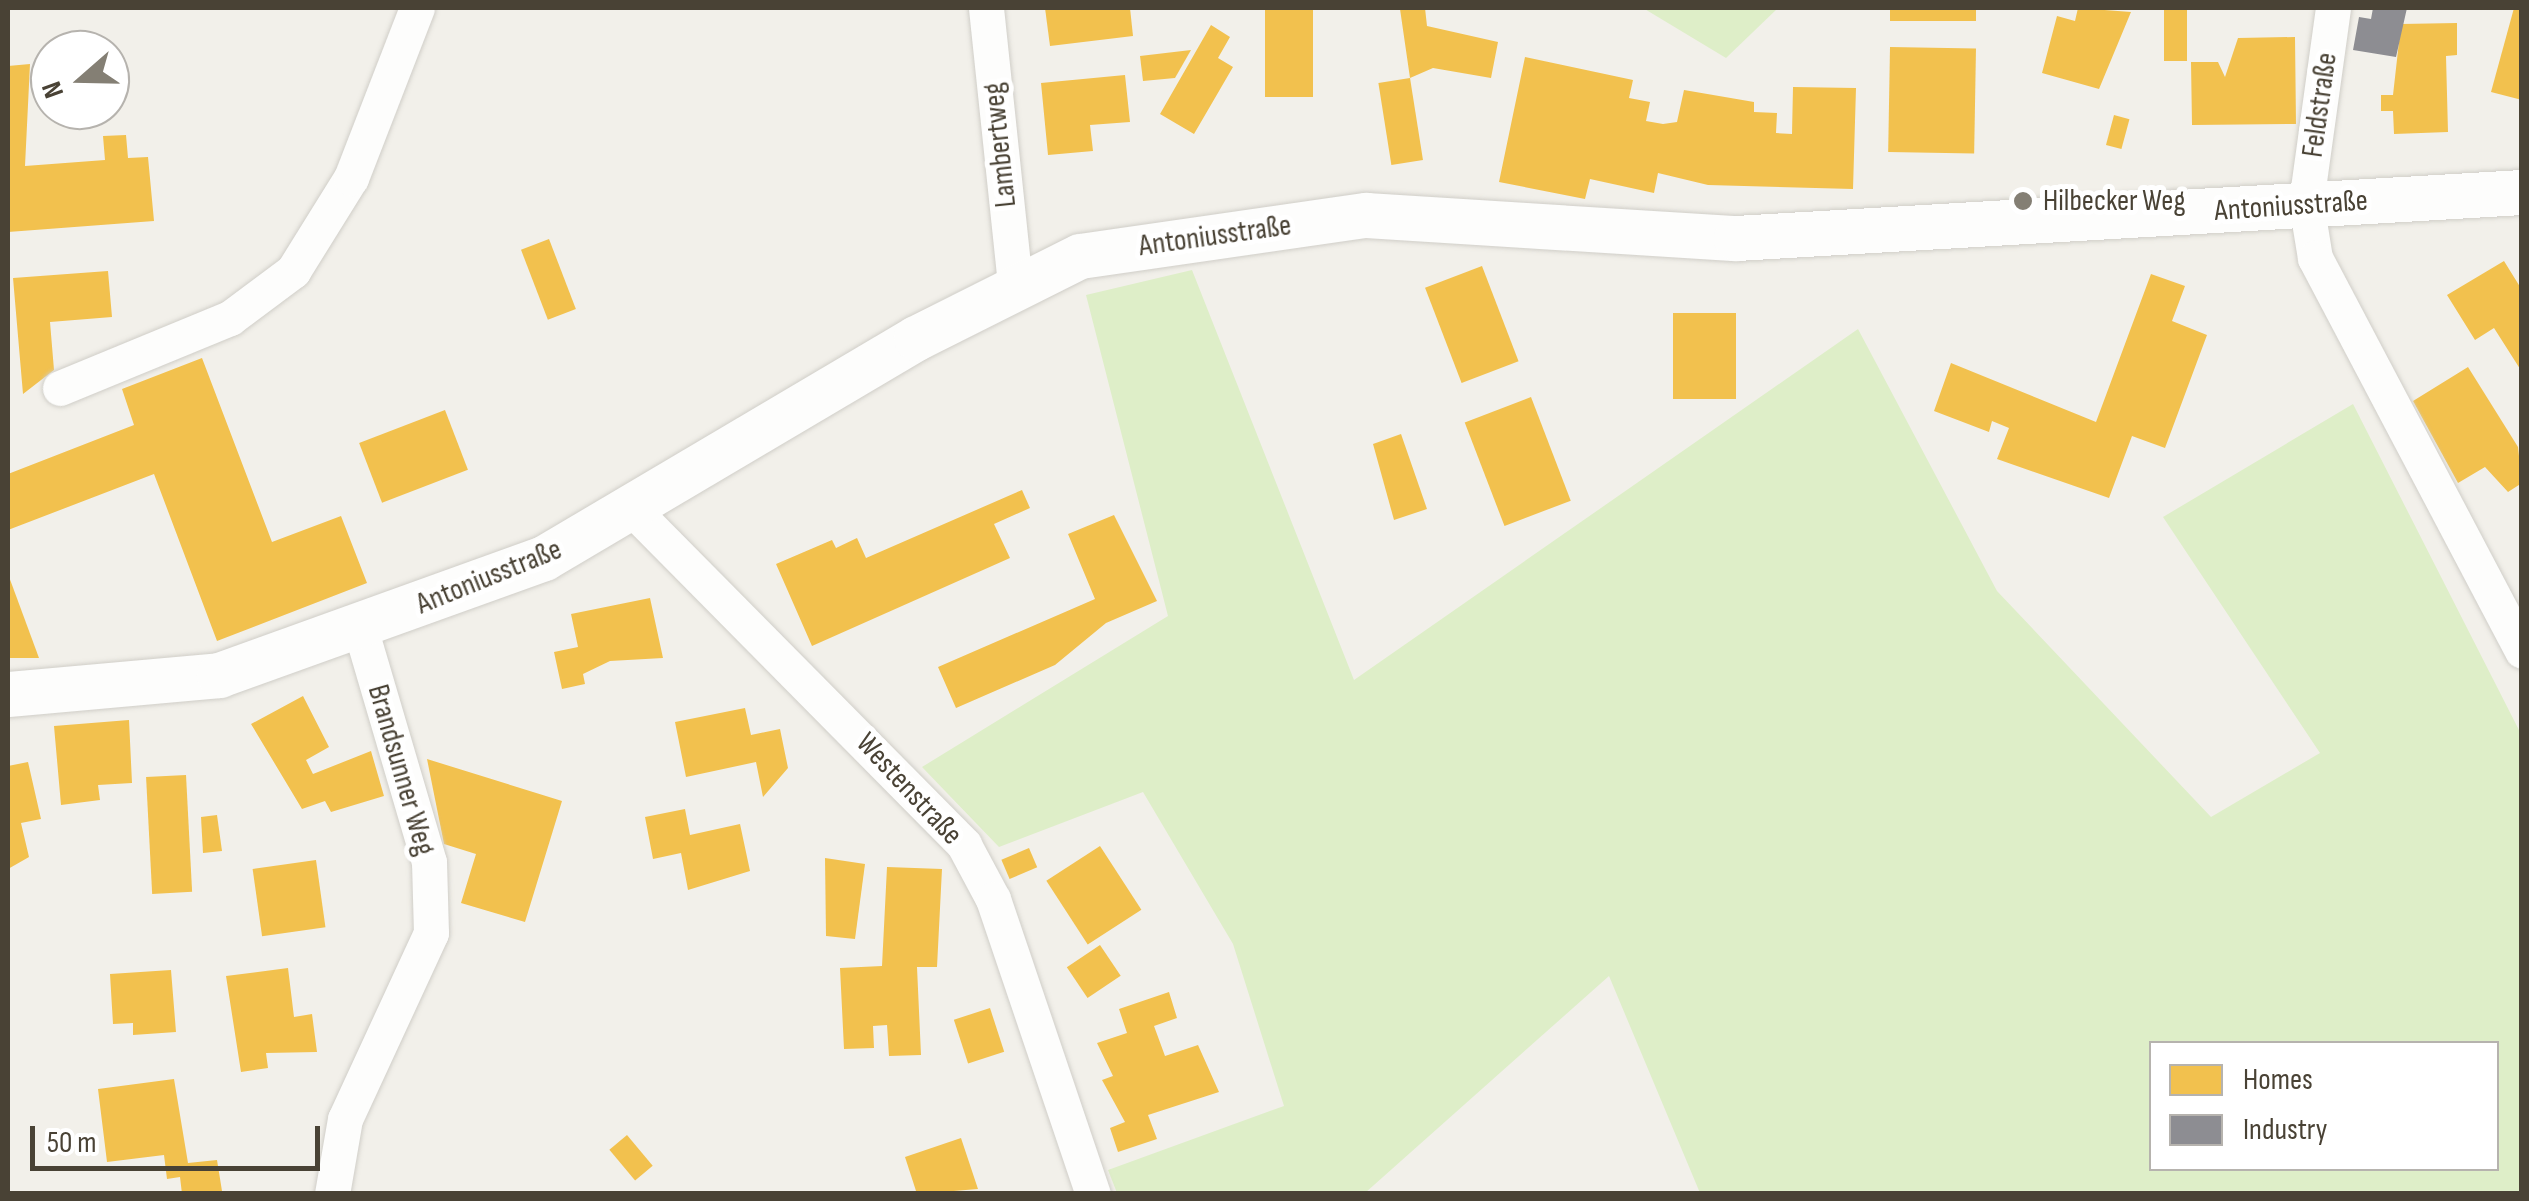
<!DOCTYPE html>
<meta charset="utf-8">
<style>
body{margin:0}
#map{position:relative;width:2529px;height:1201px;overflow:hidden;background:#f2f0ea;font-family:"Sofia Sans Condensed",sans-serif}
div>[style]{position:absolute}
.green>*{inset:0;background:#deeec8}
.homes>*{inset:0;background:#f2c14e;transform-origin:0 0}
.industry>*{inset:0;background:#8d8d92}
.roads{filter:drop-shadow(0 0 2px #d0cec8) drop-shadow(0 0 2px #d0cec8)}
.minor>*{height:35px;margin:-17.5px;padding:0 17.5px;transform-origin:17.5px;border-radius:17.5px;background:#fdfdfc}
.tertiary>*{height:45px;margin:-22.5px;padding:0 22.5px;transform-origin:22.5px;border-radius:22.5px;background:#fdfdfc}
.dots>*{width:28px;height:28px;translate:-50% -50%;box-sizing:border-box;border:5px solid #fff;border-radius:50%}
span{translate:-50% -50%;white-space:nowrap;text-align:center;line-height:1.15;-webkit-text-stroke:10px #fff;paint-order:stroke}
.street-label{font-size:30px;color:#494235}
.poi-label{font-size:30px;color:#494235}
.left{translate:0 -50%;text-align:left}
.frame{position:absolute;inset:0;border:10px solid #494235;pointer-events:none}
.legend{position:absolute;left:2149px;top:1041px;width:350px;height:130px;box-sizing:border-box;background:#fff;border:2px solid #b6b3ae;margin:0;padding:12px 18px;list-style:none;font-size:30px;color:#494235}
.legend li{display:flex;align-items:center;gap:20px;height:50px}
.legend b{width:50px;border:2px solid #b6b3ae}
.north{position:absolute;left:30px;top:30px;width:100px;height:100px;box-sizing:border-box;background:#fff;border:2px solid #b6b3ae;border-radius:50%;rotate:250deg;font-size:28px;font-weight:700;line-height:40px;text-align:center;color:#494235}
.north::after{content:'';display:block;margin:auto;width:35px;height:45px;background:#847f74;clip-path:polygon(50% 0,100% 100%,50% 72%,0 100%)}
.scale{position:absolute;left:30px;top:1126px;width:290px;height:45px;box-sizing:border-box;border:5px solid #494235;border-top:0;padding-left:12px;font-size:30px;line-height:35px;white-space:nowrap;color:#494235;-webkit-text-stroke:8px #fff;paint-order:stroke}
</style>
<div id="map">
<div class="green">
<div style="clip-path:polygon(1643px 8px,1778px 8px,1726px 58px)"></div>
<div style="clip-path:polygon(evenodd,1192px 270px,1354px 680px,1858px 329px,1997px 591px,2211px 817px,2320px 753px,2163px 517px,2353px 404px,2521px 734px,2521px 1193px,1700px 1193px,1609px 976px,1365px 1193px,1117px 1193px,1108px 1170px,1284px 1106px,1233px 944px,1143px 792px,999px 847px,922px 767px,1168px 616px,1086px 295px,1192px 270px,2152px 1044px,2496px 1044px,2496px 1168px,2152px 1168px,2152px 1044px)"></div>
</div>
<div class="homes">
<div style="clip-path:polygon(1045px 8px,1130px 8px,1133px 36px,1050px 46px)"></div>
<div style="left:1265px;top:8px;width:48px;height:89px"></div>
<div style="clip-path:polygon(1425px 8px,1427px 26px,1498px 42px,1491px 78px,1433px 68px,1410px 78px,1400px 9px)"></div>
<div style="left:1890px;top:8px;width:86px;height:13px"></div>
<div style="clip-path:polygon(2078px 8px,2131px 12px,2099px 89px,2042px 73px,2057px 16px,2075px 21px)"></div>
<div style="left:2164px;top:8px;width:23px;height:53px"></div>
<div style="clip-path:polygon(2514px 8px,2522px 8px,2522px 100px,2491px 92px)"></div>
<div style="clip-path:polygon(2457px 23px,2457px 55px,2446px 56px,2448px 132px,2394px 134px,2393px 111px,2381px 111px,2381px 95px,2393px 95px,2401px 24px)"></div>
<div style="clip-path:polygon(1211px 25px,1230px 37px,1218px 58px,1233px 67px,1194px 134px,1160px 114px)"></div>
<div style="clip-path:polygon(2295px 37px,2296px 124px,2192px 125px,2191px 62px,2218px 62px,2225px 77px,2238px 38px)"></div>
<div style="left:1890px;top:47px;width:86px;height:105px;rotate:1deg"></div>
<div style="clip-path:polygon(1191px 50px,1175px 78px,1143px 81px,1140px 56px)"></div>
<div style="clip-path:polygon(1525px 57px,1633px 80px,1629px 98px,1650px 102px,1646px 121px,1663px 124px,1677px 122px,1684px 90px,1754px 102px,1754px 112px,1777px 113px,1776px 133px,1792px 134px,1793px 87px,1856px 88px,1853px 189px,1708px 185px,1658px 173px,1654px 193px,1590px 179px,1585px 199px,1499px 182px)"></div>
<div style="clip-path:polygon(30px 64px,25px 166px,105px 160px,103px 136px,126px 135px,128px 158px,148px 157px,154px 221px,8px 232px,8px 66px)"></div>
<div style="clip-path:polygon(1125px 75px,1130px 122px,1090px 125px,1093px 151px,1048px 155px,1041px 83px)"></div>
<div style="left:1410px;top:78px;width:83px;height:32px;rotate:81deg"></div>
<div style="left:2114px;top:115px;width:16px;height:31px;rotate:15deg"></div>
<div style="left:549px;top:239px;width:75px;height:30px;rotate:69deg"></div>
<div style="clip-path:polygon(2504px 261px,2522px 290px,2522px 372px,2494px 328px,2475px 340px,2447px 295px)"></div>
<div style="left:1482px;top:266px;width:102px;height:61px;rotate:69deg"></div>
<div style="clip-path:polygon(108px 271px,112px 317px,50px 322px,54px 370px,23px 394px,13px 278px)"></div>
<div style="clip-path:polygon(2151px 274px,2185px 286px,2172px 321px,2207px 335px,2165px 448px,2132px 436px,2109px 498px,1997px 459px,2009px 428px,1992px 421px,1989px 432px,1934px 411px,1951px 363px,2096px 422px)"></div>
<div style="left:1673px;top:313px;width:63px;height:86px"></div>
<div style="clip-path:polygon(202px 358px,272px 542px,341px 516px,367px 583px,217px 641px,154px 474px,8px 530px,8px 474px,134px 425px,122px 389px)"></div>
<div style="clip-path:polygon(2468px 367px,2518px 447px,2522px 483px,2508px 492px,2485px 467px,2458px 483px,2413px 401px)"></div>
<div style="left:1531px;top:397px;width:111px;height:71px;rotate:69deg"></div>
<div style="left:445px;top:410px;width:64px;height:92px;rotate:69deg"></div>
<div style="clip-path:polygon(1401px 434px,1427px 509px,1394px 520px,1373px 444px)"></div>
<div style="clip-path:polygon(1022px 490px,1030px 508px,994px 524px,1010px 558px,812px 646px,776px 564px,832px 540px,836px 548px,857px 538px,866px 558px)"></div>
<div style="clip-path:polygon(1114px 515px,1157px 601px,1106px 623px,1055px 665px,956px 708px,938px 667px,1095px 599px,1068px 534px)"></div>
<div style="clip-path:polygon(8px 574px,39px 658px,8px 658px)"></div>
<div style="clip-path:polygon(650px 598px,663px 658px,610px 661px,583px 674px,585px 684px,562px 689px,554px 652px,578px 647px,571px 614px)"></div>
<div style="clip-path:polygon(303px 696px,329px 747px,306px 760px,313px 774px,371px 751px,384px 796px,331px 812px,325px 801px,302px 809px,251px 724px)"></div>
<div style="clip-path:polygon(745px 708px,751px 735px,780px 729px,788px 768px,763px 797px,756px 762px,686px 777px,675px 722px)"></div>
<div style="clip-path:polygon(129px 720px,132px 783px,98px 785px,100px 800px,61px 805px,54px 726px)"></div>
<div style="clip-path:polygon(427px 759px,562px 801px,525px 922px,461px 903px,476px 854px,444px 844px)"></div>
<div style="clip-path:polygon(28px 762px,41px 819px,21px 823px,29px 857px,8px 869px,8px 766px)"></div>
<div style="left:186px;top:775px;width:117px;height:40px;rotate:87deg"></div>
<div style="clip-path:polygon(685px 809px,690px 835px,740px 824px,750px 871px,688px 890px,681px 853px,653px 859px,645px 817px)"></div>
<div style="clip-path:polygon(217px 815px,222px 851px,203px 853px,201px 817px)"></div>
<div style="left:1100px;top:846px;width:76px;height:64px;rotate:57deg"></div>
<div style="left:1029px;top:848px;width:21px;height:30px;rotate:67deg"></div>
<div style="clip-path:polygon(825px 858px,865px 864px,855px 939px,826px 936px)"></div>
<div style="left:316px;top:860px;width:68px;height:64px;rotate:82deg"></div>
<div style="clip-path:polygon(887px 867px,942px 869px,937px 967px,917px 967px,921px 1055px,889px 1056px,887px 1025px,873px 1026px,874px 1048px,844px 1049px,840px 968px,882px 966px)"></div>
<div style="left:1100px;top:945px;width:37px;height:40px;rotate:56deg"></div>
<div style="clip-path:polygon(288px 968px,294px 1017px,312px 1014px,317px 1052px,266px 1053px,268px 1068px,241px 1072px,226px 976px)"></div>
<div style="clip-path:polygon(171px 970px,176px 1032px,133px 1035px,133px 1023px,113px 1024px,110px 974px)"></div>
<div style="clip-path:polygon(1169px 992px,1177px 1018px,1154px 1026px,1165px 1056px,1198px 1045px,1219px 1092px,1148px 1115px,1157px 1139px,1118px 1152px,1110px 1128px,1125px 1122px,1102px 1080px,1113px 1076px,1097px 1043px,1127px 1033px,1119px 1009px)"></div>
<div style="left:990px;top:1008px;width:46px;height:38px;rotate:72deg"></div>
<div style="clip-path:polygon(174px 1079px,188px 1163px,217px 1160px,222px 1191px,182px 1194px,180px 1177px,167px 1179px,164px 1155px,107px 1162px,98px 1089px)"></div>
<div style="left:627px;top:1135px;width:40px;height:23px;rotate:50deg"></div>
<div style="clip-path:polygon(961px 1138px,978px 1189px,917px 1194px,905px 1157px)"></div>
</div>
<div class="industry">
<div style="clip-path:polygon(2373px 8px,2407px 8px,2396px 57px,2353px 50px,2359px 17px,2371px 19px)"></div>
</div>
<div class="roads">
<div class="minor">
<div style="left:986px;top:8px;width:277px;rotate:84deg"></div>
<div style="left:2333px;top:8px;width:197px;rotate:97.9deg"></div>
<div style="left:2306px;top:203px;width:56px;rotate:80.7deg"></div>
<div style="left:2315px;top:258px;width:444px;rotate:62.2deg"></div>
<div style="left:60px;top:388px;width:184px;rotate:-22.4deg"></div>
<div style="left:230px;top:318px;width:79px;rotate:-36.7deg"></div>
<div style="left:293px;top:271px;width:110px;rotate:-58.1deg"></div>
<div style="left:351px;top:178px;width:182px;rotate:-68.8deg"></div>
<div style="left:635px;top:512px;width:468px;rotate:45.3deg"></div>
<div style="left:964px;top:845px;width:61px;rotate:61.8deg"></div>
<div style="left:993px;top:899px;width:311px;rotate:71.3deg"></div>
<div style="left:332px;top:1194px;width:76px;rotate:-80.2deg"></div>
<div style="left:345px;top:1119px;width:205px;rotate:-65.2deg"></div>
<div style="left:431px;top:933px;width:71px;rotate:-91.6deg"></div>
<div style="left:429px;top:862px;width:244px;rotate:-106.4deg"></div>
</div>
<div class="tertiary">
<div style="left:8px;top:694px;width:212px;rotate:-5.1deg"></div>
<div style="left:219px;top:675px;width:345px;rotate:-19.8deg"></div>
<div style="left:544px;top:558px;width:432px;rotate:-30.6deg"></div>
<div style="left:916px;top:338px;width:183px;rotate:-26.6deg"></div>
<div style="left:1080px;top:256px;width:289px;rotate:-8.2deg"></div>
<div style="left:1366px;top:215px;width:371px;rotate:3.6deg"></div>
<div style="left:1736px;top:238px;width:787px;rotate:-3.35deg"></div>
</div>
</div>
<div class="dots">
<div style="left:2023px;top:201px;background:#847f74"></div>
</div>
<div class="street-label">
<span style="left:2320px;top:105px;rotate:-82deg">Feldstraße</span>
<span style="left:1000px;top:145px;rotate:-96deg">Lambertweg</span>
<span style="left:2291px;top:206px;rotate:-4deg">Antoniusstraße</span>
<span style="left:1215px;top:236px;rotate:-8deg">Antoniusstraße</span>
<span style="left:489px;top:577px;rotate:-22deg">Antoniusstraße</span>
<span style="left:401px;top:770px;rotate:74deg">Brandsunner Weg</span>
<span style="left:909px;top:789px;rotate:47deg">Westenstraße</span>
</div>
<div class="poi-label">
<span class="left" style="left:2043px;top:201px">Hilbecker Weg</span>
</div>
<div class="frame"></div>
<ul class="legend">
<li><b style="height:28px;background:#f2c14e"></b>Homes</li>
<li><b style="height:28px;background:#8d8d92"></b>Industry</li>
</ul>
<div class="north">N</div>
<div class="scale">50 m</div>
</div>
